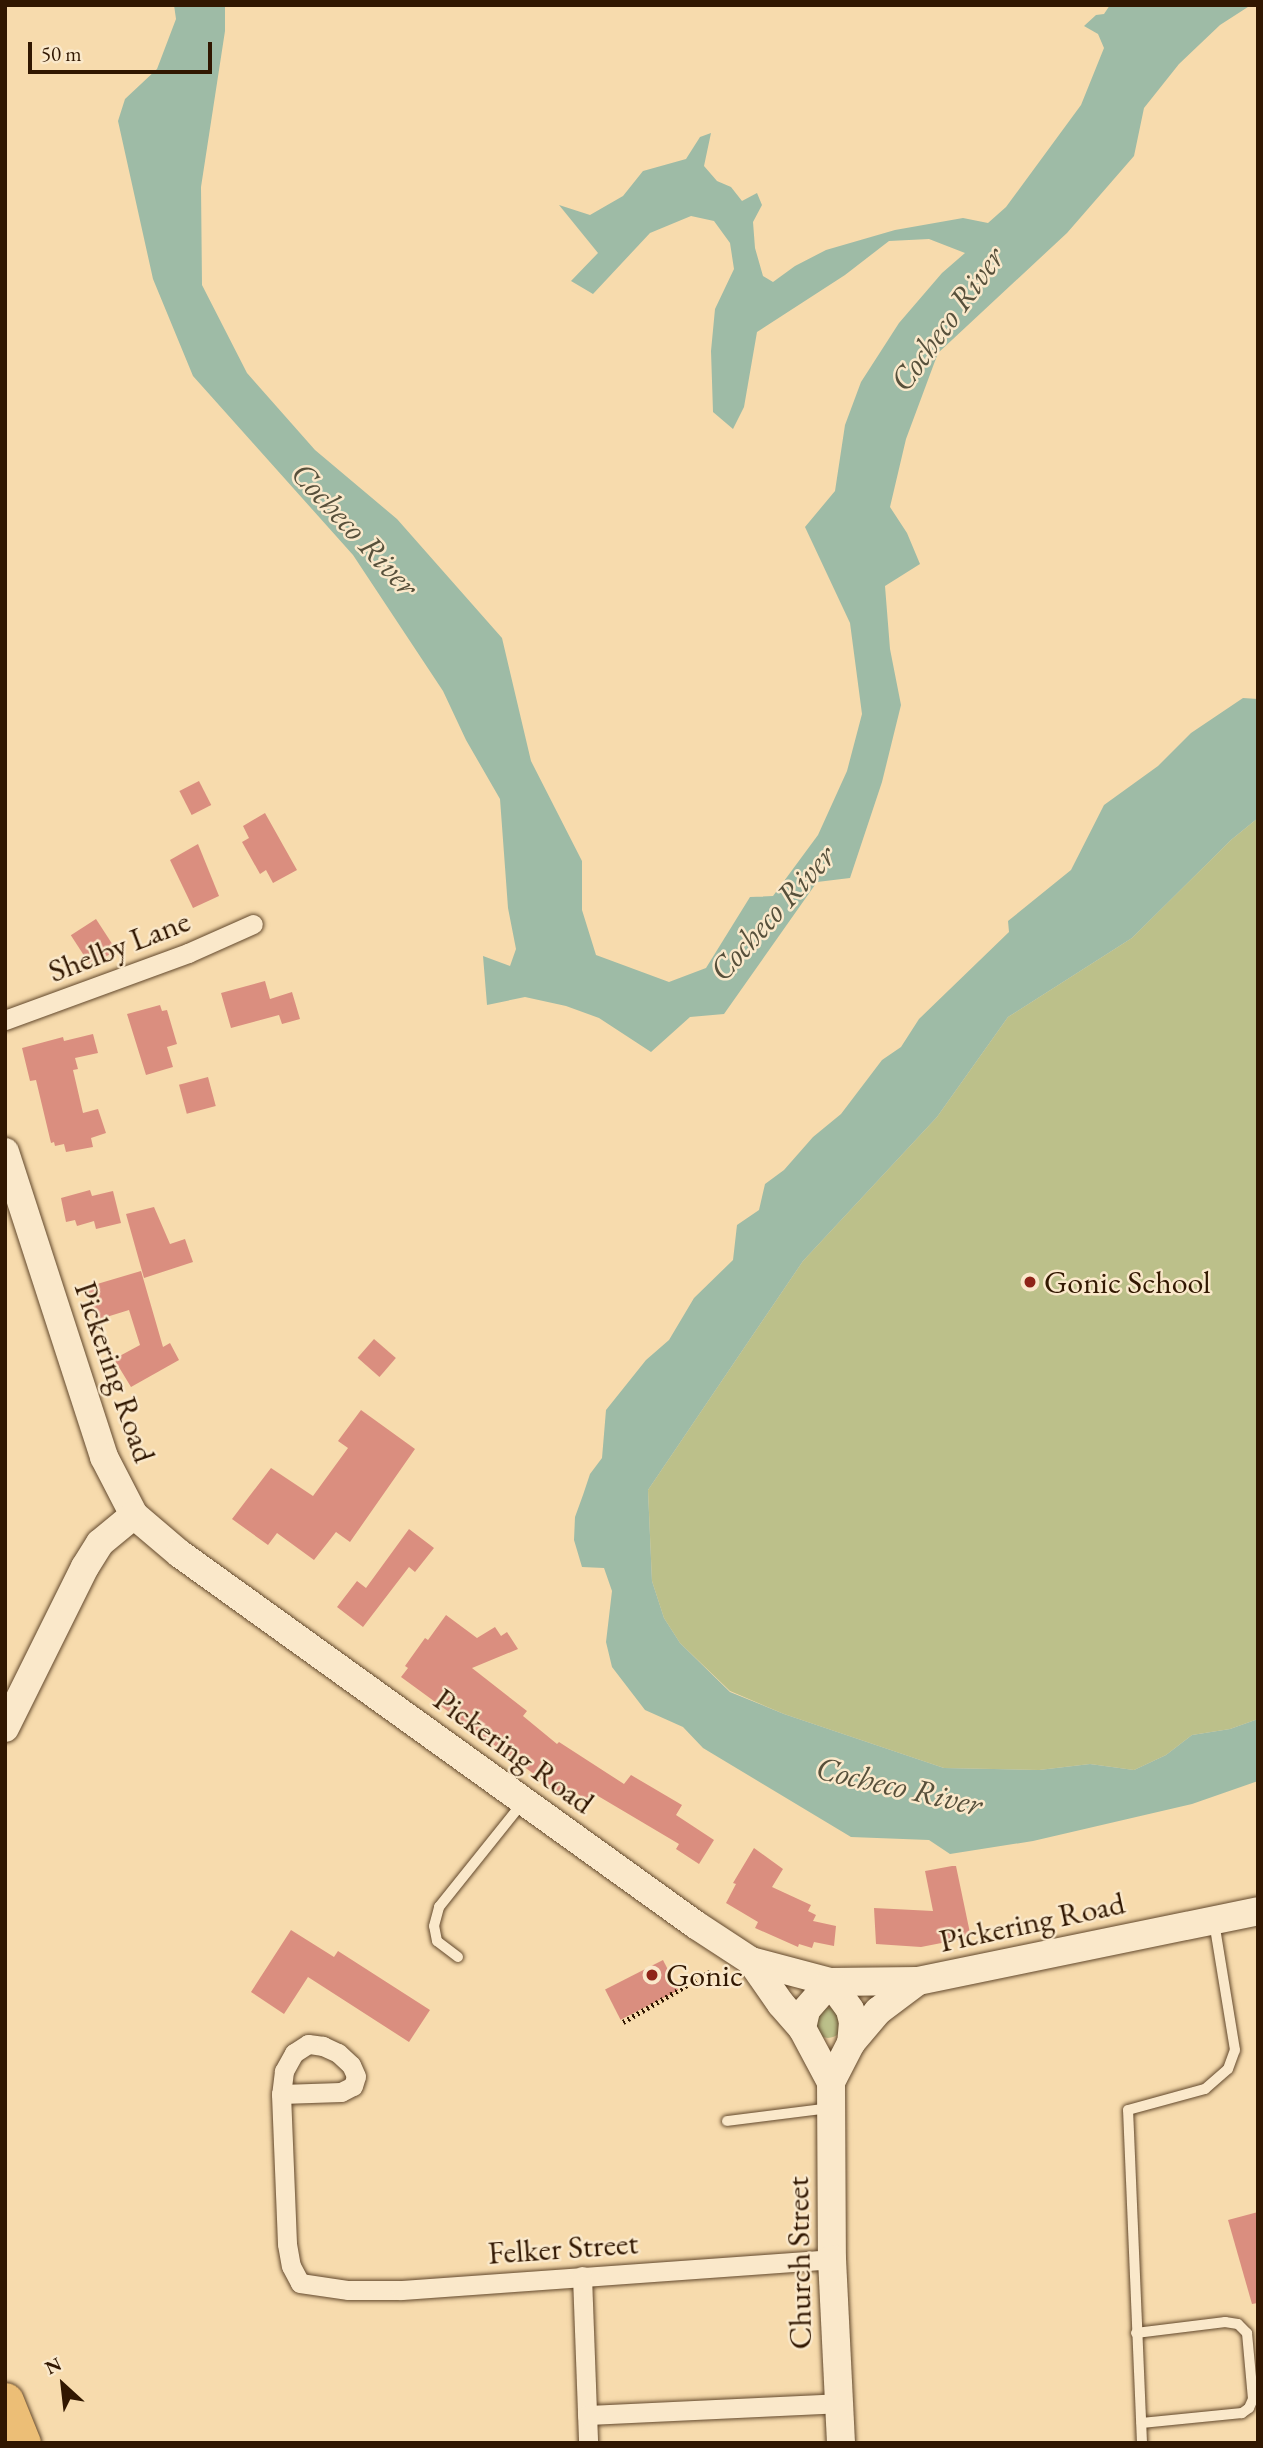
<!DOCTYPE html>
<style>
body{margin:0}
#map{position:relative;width:1263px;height:2448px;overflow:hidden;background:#f7dbad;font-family:"EB Garamond",serif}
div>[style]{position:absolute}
.green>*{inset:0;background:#bcc08a}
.round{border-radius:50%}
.water>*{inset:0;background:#9ebba6}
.building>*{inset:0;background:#da8e7f;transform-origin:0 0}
.path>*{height:4.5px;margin-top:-2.25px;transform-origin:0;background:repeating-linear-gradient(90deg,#311701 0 2px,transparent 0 5.5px)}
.roads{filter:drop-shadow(0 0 2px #62482c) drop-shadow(0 0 2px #62482c)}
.lane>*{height:10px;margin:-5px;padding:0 5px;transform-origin:5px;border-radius:5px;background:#fae8ca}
.street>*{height:19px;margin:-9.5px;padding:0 9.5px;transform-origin:9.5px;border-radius:9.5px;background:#fae8ca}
.secondary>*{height:28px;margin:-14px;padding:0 14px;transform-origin:14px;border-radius:14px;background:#fae8ca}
.highway>*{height:37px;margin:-18.5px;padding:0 18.5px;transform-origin:18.5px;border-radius:18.5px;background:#ecbe76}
.dots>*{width:19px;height:19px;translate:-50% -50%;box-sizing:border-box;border:4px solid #fae8ca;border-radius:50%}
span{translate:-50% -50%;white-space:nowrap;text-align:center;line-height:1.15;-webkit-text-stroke:5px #fae8ca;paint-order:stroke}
.street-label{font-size:32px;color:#311701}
.poi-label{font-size:32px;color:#311701}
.left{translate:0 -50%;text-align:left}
.water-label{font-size:33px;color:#57503b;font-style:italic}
.frame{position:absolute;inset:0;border:7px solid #311701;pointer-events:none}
.north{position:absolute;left:28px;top:2350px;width:70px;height:70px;-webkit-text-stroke:5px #fae8ca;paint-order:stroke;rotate:333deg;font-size:19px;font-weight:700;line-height:28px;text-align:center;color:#311701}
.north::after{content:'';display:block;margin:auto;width:24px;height:32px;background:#311701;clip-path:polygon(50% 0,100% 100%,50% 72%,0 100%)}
.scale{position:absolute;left:28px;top:42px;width:184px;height:32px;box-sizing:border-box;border:4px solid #311701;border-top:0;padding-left:9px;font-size:21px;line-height:24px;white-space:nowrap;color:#311701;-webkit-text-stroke:5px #fae8ca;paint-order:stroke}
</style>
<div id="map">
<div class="green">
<div style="clip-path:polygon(1258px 818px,1258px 1719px,1230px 1729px,1192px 1735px,1166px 1755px,1134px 1770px,1090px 1764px,1039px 1770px,944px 1768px,784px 1714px,730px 1691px,680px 1643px,664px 1618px,652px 1581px,648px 1490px,803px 1261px,937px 1117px,1008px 1017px,1132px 938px,1231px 840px)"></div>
<div class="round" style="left:813px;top:2008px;width:30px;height:30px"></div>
</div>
<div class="water">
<div style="clip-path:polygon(174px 5px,225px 5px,225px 31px,201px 187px,202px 285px,247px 373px,315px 450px,397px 519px,502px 638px,531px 761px,582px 861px,582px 910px,596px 955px,669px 982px,706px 968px,750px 897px,773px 896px,818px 835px,847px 771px,862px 714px,850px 623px,805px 527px,835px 491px,845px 425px,861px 382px,899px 323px,942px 273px,965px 253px,929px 239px,889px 241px,845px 275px,757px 332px,744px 407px,733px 429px,713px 412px,711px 351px,715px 309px,734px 269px,730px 243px,714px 221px,691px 216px,650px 233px,593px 294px,571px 281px,598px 253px,559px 205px,590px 215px,623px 196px,643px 171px,686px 159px,700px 137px,711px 133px,704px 166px,717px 181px,731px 187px,742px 201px,757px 193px,762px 205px,753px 222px,755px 248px,763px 276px,773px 282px,795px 266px,826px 250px,895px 230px,963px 218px,988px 223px,1006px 207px,1081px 105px,1104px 48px,1098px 34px,1084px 26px,1096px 15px,1104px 14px,1110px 5px,1251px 5px,1220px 25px,1179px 64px,1144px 108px,1134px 156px,1067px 233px,938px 353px,906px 439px,890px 507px,907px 533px,920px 564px,885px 586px,890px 649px,901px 705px,882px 782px,850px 878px,817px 882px,724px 1014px,690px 1017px,651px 1052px,599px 1018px,566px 1006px,525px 997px,487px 1005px,483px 956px,510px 966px,516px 949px,508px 908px,500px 799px,466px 740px,443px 691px,353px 555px,193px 376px,153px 279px,118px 121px,125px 99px,157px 69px,176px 19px)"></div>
<div style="clip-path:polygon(1243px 698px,1258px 699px,1258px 818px,1231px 840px,1132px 938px,1008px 1017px,937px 1117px,803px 1261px,648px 1490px,652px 1581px,664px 1618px,680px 1643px,730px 1692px,784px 1714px,944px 1768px,1039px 1770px,1090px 1764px,1134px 1770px,1166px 1755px,1192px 1735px,1230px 1729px,1258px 1719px,1258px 1781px,1192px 1804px,1033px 1841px,950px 1854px,929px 1840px,851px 1837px,703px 1748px,683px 1727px,645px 1710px,612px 1667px,606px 1642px,612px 1591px,604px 1568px,582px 1567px,574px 1540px,575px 1517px,583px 1495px,590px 1474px,602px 1458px,606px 1410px,646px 1360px,669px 1340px,694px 1298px,733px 1260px,737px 1225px,759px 1210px,765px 1184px,784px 1170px,813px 1137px,841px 1114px,882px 1060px,901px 1047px,919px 1019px,1009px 932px,1008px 921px,1071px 870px,1104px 805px,1158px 766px,1191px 733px)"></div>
</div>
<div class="building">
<div style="left:199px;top:781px;width:27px;height:22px;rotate:63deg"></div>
<div style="clip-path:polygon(265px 813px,297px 870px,273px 883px,266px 870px,260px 874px,242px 842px,249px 838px,243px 826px)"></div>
<div style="clip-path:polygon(198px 844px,219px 896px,193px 908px,170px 860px)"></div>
<div style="left:96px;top:919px;width:37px;height:30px;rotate:57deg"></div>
<div style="clip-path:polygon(265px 981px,270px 999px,292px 992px,300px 1019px,282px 1024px,279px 1015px,231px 1028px,221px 993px)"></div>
<div style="clip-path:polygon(160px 1005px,162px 1011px,167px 1010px,177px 1044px,167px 1047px,173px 1067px,146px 1075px,127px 1014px)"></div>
<div style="clip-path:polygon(93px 1034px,98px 1053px,75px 1058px,78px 1069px,73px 1070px,83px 1113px,98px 1109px,106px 1133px,91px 1138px,93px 1147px,66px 1152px,64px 1144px,55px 1146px,54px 1142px,51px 1143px,36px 1080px,30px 1081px,22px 1048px,63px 1037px,64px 1041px)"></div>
<div style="left:208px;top:1077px;width:30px;height:30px;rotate:75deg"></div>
<div style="clip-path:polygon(90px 1190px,92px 1196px,113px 1191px,121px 1223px,96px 1229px,94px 1221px,77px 1226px,75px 1220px,66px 1222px,61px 1198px)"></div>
<div style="clip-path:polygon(154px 1207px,170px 1244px,185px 1239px,193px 1262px,144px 1278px,126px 1214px)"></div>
<div style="clip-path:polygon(141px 1271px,163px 1347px,170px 1343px,179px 1360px,131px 1387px,114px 1359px,140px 1345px,129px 1310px,100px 1319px,99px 1314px,96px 1315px,87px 1287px)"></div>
<div style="left:374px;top:1339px;width:29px;height:25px;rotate:41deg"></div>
<div style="clip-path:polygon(361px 1410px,415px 1449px,350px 1542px,336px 1532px,314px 1560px,277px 1533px,268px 1545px,232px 1519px,271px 1468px,313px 1496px,348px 1448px,338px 1441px)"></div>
<div style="clip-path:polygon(409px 1529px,434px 1548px,415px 1572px,409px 1567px,363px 1627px,337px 1607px,357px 1581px,366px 1588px)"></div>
<div style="clip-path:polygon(446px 1615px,477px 1638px,495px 1627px,501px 1636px,507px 1632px,518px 1649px,472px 1668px,527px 1711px,523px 1716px,557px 1744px,559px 1742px,624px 1784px,631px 1775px,682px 1805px,676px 1815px,714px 1840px,699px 1864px,676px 1849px,679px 1844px,593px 1793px,588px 1801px,569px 1788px,564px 1796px,401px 1677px,408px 1668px,405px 1666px,425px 1638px,428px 1640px)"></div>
<div style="clip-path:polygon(754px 1848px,783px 1869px,772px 1887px,811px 1905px,808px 1911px,816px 1915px,813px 1921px,836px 1926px,834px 1946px,814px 1942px,812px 1948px,799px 1944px,798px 1947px,755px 1928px,758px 1922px,726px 1903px,736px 1884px,733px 1883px)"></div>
<div style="clip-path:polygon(952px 1866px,956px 1866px,970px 1933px,966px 1934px,967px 1938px,921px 1947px,876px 1944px,874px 1908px,933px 1911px,925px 1871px)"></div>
<div style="clip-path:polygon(291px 1930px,334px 1957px,338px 1951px,430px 2010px,409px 2042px,308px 1977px,284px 2014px,251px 1992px)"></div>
<div style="left:663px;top:1960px;width:34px;height:65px;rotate:63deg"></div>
<div style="clip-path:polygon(1258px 2212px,1258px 2303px,1252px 2304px,1228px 2220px)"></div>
</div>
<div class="path">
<div style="left:623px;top:2022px;width:104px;rotate:-30deg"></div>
</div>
<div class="roads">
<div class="lane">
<div style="left:458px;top:1957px;width:26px;rotate:-143deg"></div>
<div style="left:437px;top:1941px;width:15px;rotate:-101deg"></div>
<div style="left:434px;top:1926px;width:20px;rotate:-75deg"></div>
<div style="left:439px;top:1907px;width:134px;rotate:-51.3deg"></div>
<div style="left:727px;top:2121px;width:104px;rotate:-7.2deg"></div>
<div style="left:1136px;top:2333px;width:90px;rotate:-7deg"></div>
<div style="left:1225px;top:2322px;width:13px;rotate:9deg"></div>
<div style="left:1238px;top:2324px;width:13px;rotate:45deg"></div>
<div style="left:1247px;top:2333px;width:66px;rotate:84.8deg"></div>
<div style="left:1253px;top:2399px;width:10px;rotate:114deg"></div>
<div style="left:1249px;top:2408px;width:9px;rotate:144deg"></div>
<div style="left:1242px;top:2413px;width:101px;rotate:174.3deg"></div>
<div style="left:1142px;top:2443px;width:333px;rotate:-92.4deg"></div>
<div style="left:1128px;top:2110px;width:80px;rotate:-15.3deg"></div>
<div style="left:1205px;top:2089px;width:30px;rotate:-41deg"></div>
<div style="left:1228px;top:2069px;width:20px;rotate:-70deg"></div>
<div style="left:1235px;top:2050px;width:130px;rotate:-99.3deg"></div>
</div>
<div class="street">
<div style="left:5px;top:1020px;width:195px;rotate:-20.1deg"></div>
<div style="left:188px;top:953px;width:71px;rotate:-24deg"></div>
<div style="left:281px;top:2094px;width:60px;rotate:-1.9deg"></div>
<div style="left:341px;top:2092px;width:13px;rotate:-27deg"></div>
<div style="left:353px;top:2086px;width:10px;rotate:-73deg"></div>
<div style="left:356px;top:2076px;width:12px;rotate:-114deg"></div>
<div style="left:351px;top:2065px;width:18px;rotate:-137deg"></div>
<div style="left:338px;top:2053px;width:17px;rotate:-155deg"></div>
<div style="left:323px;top:2046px;width:15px;rotate:-172deg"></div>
<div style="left:308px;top:2044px;width:17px;rotate:147deg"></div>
<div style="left:294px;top:2053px;width:21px;rotate:119deg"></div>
<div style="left:284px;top:2071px;width:23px;rotate:97deg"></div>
<div style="left:281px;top:2094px;width:150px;rotate:87.7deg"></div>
<div style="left:287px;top:2244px;width:22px;rotate:80deg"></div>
<div style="left:291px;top:2266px;width:19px;rotate:62deg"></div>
<div style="left:300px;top:2283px;width:49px;rotate:8.3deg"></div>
<div style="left:348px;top:2290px;width:53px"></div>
<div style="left:401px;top:2290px;width:432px;rotate:-4.1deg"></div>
<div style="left:582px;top:2276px;width:167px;rotate:87.9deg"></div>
<div style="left:587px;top:2415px;width:252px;rotate:-2.7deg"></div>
</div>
<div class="secondary">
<div style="left:5px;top:1152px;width:321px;rotate:72deg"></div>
<div style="left:104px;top:1457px;width:65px;rotate:62.7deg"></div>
<div style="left:134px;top:1515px;width:60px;rotate:40.3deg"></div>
<div style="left:180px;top:1554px;width:636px;rotate:35.72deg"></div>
<div style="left:696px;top:1925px;width:66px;rotate:33.2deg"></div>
<div style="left:751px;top:1961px;width:82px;rotate:14.9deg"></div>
<div style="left:830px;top:1982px;width:88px;rotate:-0.7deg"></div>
<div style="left:918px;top:1981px;width:347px;rotate:-11.6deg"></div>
<div style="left:5px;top:1728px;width:180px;rotate:-63.6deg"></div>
<div style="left:85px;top:1567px;width:28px;rotate:-58deg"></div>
<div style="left:100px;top:1543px;width:44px;rotate:-39.5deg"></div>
<div style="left:751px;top:1961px;width:52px;rotate:55.1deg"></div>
<div style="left:781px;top:2004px;width:32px;rotate:49deg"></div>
<div style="left:802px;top:2028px;width:61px;rotate:61.8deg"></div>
<div style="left:831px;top:2082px;width:177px;rotate:89.7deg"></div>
<div style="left:832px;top:2259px;width:184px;rotate:87.2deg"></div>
<div style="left:802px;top:2028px;width:18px;rotate:-77deg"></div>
<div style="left:806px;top:2010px;width:37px;rotate:-49deg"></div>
<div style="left:830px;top:1982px;width:34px;rotate:54deg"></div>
<div style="left:850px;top:2010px;width:12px;rotate:76deg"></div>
<div style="left:853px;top:2022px;width:21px;rotate:95deg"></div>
<div style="left:851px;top:2043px;width:44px;rotate:117.1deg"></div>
<div style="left:851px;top:2043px;width:42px;rotate:-49.8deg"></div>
<div style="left:878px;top:2011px;width:50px;rotate:-36.9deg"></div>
</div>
<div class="highway">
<div style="left:5px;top:2401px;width:45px;rotate:68deg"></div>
</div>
</div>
<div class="dots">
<div style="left:1030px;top:1282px;background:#8f2418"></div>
<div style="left:652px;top:1975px;background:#8f2418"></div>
</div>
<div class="street-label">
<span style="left:119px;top:946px;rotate:-21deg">Shelby Lane</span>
<span style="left:115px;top:1372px;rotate:71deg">Pickering Road</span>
<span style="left:514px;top:1751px;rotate:36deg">Pickering Road</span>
<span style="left:1032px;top:1922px;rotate:-12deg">Pickering Road</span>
<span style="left:563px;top:2248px;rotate:-4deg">Felker Street</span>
<span style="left:799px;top:2263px;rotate:-91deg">Church Street</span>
</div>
<div class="poi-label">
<span class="left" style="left:1044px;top:1282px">Gonic School</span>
<span class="left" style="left:666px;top:1975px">Gonic</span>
</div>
<div class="water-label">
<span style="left:947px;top:319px;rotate:-54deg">Cocheco River</span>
<span style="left:355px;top:529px;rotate:47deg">Cocheco River</span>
<span style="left:772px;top:913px;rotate:-48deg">Cocheco River</span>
<span style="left:899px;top:1786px;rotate:13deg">Cocheco River</span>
</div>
<div class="frame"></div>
<div class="north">N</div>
<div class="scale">50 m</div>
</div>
